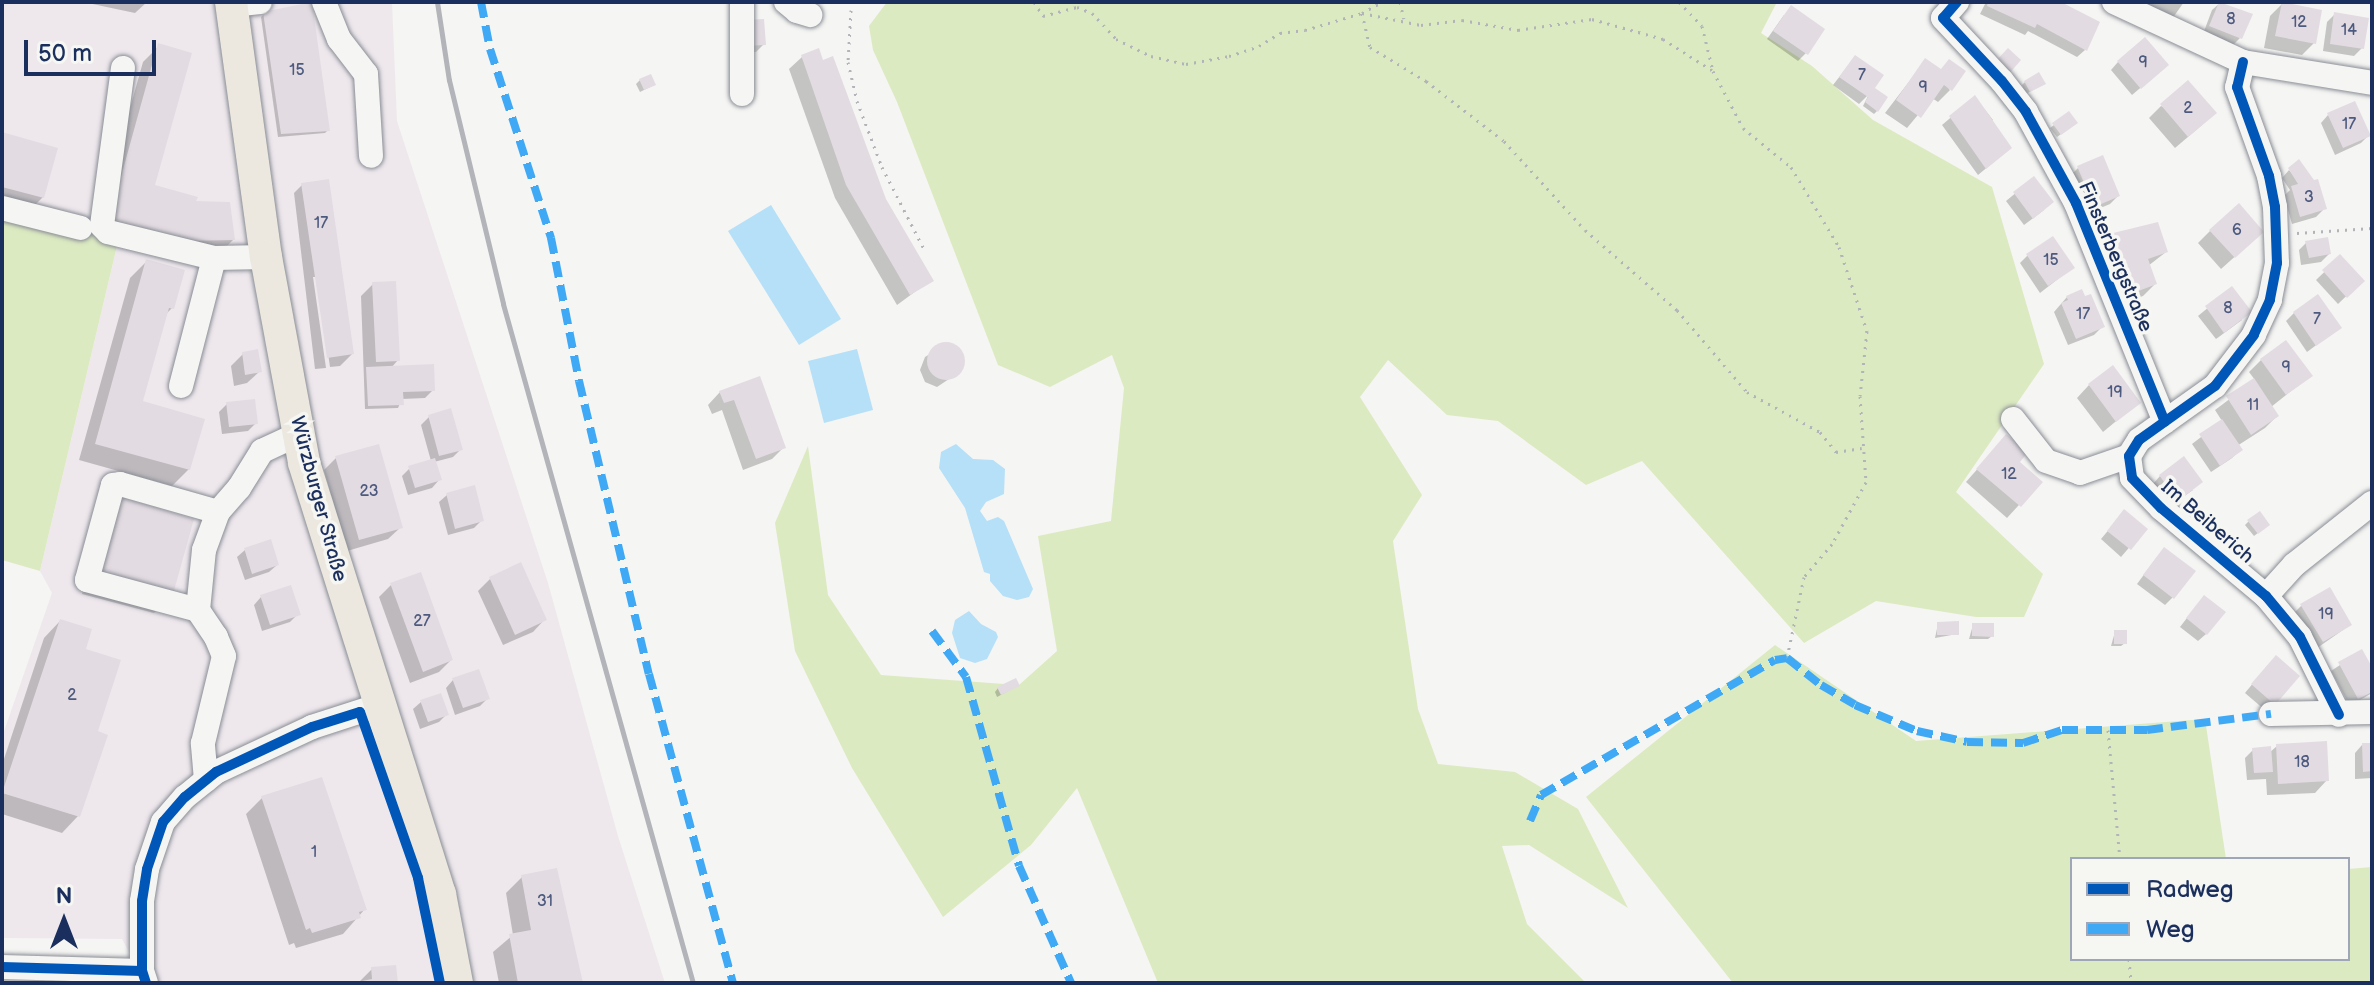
<!DOCTYPE html>
<meta charset="utf-8">
<style>
body{margin:0}
#map{position:relative;width:2374px;height:985px;overflow:hidden;background:#f5f5f3;font-family:"Balsamiq Sans",sans-serif}
div>[style]{position:absolute}
.built>*{inset:0;background:#eee8ed}
.green>*{inset:0;background:#dceac1}
.water>*{inset:0;background:#b5e0f8}
.shadow>*{inset:0;background:#0003}
.building>*{inset:0;background:#e3dbe2}
.round{border-radius:50%}
.path>*{height:3px;margin-top:-1.5px;transform-origin:0;background:repeating-linear-gradient(90deg,#b2b4b9 0 2px,transparent 0 8px)}
.roads{filter:drop-shadow(0 0 2px #898d95) drop-shadow(0 0 2px #898d95)}
.minor>*{height:24px;margin:-12px;padding:0 12px;transform-origin:12px;border-radius:12px;background:#f5f5f3}
.major>*{height:32px;margin:-16px;padding:0 16px;transform-origin:16px;border-radius:16px;background:#ece8df}
.rail>*{height:5px;margin:-2.5px;padding:0 2.5px;transform-origin:2.5px;border-radius:2.5px;background:#b2b4b9}
.quiet>*{height:8px;margin-top:-4px;transform-origin:0;background:repeating-linear-gradient(90deg,#3fa9f5 0 16px,transparent 0 24px)}
.cycleway>*{height:10px;margin:-5px;padding:0 5px;transform-origin:5px;border-radius:5px;background:#0057b8}
span{translate:-50% -50%;white-space:nowrap;text-align:center;line-height:1.15;-webkit-text-stroke:7px #f6f6f2;paint-order:stroke}
.number-label{font-size:16px;color:#4d5a7f}
.number-label span{-webkit-text-stroke-width:0}
.street-label{font-size:20px;color:#1b2f5e}
.frame{position:absolute;inset:0;border:4px solid #1b2f5e;pointer-events:none}
.legend{position:absolute;left:2070px;top:857px;width:280px;height:104px;box-sizing:border-box;background:#f6f6f2;border:2px solid #9ea6b7;margin:0;padding:10px 14px;list-style:none;font-size:24px;color:#1b2f5e}
.legend li{display:flex;align-items:center;gap:16px;height:40px}
.legend b{width:40px;border:2px solid #9ea6b7}
.north{position:absolute;left:24px;top:881px;width:80px;height:80px;-webkit-text-stroke:6px #f6f6f2;paint-order:stroke;rotate:0deg;font-size:22px;font-weight:700;line-height:32px;text-align:center;color:#1b2f5e}
.north::after{content:'';display:block;margin:auto;width:28px;height:36px;background:#1b2f5e;clip-path:polygon(50% 0,100% 100%,50% 72%,0 100%)}
.scale{position:absolute;left:24px;top:40px;width:132px;height:36px;box-sizing:border-box;border:4px solid #1b2f5e;border-top:0;padding-left:10px;font-size:24px;line-height:28px;white-space:nowrap;color:#1b2f5e;-webkit-text-stroke:6px #f6f6f2;paint-order:stroke}
</style>
<div id="map">
<div class="built">
<div style="clip-path:polygon(2px 2px,392px 2px,397px 121px,548px 583px,618px 836px,665px 983px,146px 983px,122px 939px,2px 938px,2px 737px,52px 593px,40px 571px,117px 246px,2px 198px)"></div>
</div>
<div class="green">
<div style="clip-path:polygon(887px 2px,1777px 2px,1761px 33px,1812px 66px,1873px 120px,1992px 187px,2044px 364px,1956px 492px,2043px 574px,2024px 617px,1976px 617px,1876px 601px,1804px 643px,1642px 461px,1586px 485px,1498px 421px,1447px 415px,1388px 360px,1360px 397px,1422px 495px,1393px 541px,1418px 709px,1438px 764px,1515px 772px,1578px 809px,1628px 908px,1529px 845px,1502px 846px,1527px 924px,1586px 983px,1158px 983px,1077px 788px,1031px 845px,943px 917px,852px 768px,795px 651px,775px 523px,808px 446px,828px 595px,881px 675px,1019px 685px,1057px 651px,1038px 536px,1111px 521px,1124px 388px,1112px 355px,1050px 387px,998px 365px,897px 102px,873px 50px,869px 26px)"></div>
<div style="clip-path:polygon(2px 198px,76px 215px,117px 246px,40px 571px,2px 560px)"></div>
<div style="clip-path:polygon(1775px 645px,1916px 741px,2205px 719px,2226px 859px,2072px 859px,2072px 959px,2348px 959px,2348px 869px,2372px 867px,2372px 983px,1733px 983px,1586px 797px)"></div>
</div>
<div class="water">
<div style="clip-path:polygon(771px 205px,841px 319px,799px 345px,728px 231px)"></div>
<div style="clip-path:polygon(857px 349px,873px 410px,824px 423px,808px 361px)"></div>
<div style="clip-path:polygon(956px 444px,973px 459px,993px 460px,1005px 469px,1004px 494px,986px 502px,980px 511px,987px 521px,998px 517px,1004px 521px,1033px 589px,1029px 597px,1017px 600px,1003px 596px,990px 581px,990px 574px,984px 572px,965px 508px,939px 468px,941px 452px)"></div>
<div style="clip-path:polygon(969px 611px,981px 624px,996px 632px,998px 637px,987px 659px,975px 663px,960px 658px,952px 633px,955px 620px)"></div>
</div>
<div class="shadow">
<div style="clip-path:polygon(83px 2px,147px 2px,135px 13px)"></div>
<div style="clip-path:polygon(1986px 2px,2056px 2px,2085px 50px,2077px 57px,2028px 31px,2025px 35px,1980px 14px)"></div>
<div style="clip-path:polygon(2140px 2px,2184px 2px,2172px 19px)"></div>
<div style="clip-path:polygon(2220px 3px,2240px 38px,2232px 46px,2203px 34px,2212px 10px)"></div>
<div style="clip-path:polygon(2282px 4px,2314px 43px,2302px 55px,2264px 48px,2270px 16px)"></div>
<div style="clip-path:polygon(264px 14px,328px 130px,325px 133px,278px 137px,261px 17px)"></div>
<div style="clip-path:polygon(2335px 14px,2362px 48px,2354px 56px,2323px 51px,2327px 22px)"></div>
<div style="clip-path:polygon(1784px 15px,1806px 53px,1798px 61px,1767px 39px)"></div>
<div style="clip-path:polygon(739px 30px,764px 44px,756px 52px,740px 53px)"></div>
<div style="clip-path:polygon(159px 46px,153px 186px,194px 203px,233px 240px,217px 256px,168px 256px,94px 236px,143px 62px)"></div>
<div style="clip-path:polygon(802px 57px,931px 280px,897px 305px,835px 198px,789px 69px)"></div>
<div style="clip-path:polygon(1855px 57px,1872px 88px,1877px 111px,1874px 114px,1863px 106px,1869px 94px,1859px 104px,1833px 85px)"></div>
<div style="clip-path:polygon(1925px 61px,1950px 90px,1938px 102px,1932px 98px,1907px 128px,1885px 113px)"></div>
<div style="clip-path:polygon(2118px 62px,2159px 72px,2132px 95px,2111px 70px)"></div>
<div style="clip-path:polygon(640px 80px,654px 85px,640px 92px,636px 84px)"></div>
<div style="clip-path:polygon(2025px 82px,2043px 84px,2026px 94px,2022px 85px)"></div>
<div style="clip-path:polygon(1975px 97px,1993px 120px,1990px 123px,2002px 155px,1978px 175px,1942px 125px)"></div>
<div style="clip-path:polygon(2161px 106px,2202px 125px,2175px 148px,2149px 118px)"></div>
<div style="clip-path:polygon(2069px 114px,2072px 126px,2057px 137px,2050px 128px)"></div>
<div style="clip-path:polygon(2328px 115px,2368px 136px,2361px 143px,2335px 155px,2321px 123px)"></div>
<div style="clip-path:polygon(2px 134px,43px 197px,26px 214px,2px 207px)"></div>
<div style="clip-path:polygon(2078px 168px,2118px 196px,2110px 204px,2086px 214px,2070px 176px)"></div>
<div style="clip-path:polygon(2289px 170px,2324px 209px,2316px 217px,2292px 224px,2284px 196px,2290px 190px,2282px 178px)"></div>
<div style="clip-path:polygon(2034px 178px,2044px 210px,2024px 225px,2006px 201px)"></div>
<div style="clip-path:polygon(302px 185px,352px 354px,340px 366px,330px 367px,317px 277px,313px 277px,326px 368px,315px 369px,294px 193px)"></div>
<div style="clip-path:polygon(2210px 231px,2249px 244px,2221px 269px,2198px 243px)"></div>
<div style="clip-path:polygon(2110px 235px,2166px 252px,2148px 266px,2155px 284px,2143px 296px,2113px 307px,2098px 248px)"></div>
<div style="clip-path:polygon(2306px 243px,2329px 254px,2321px 262px,2301px 265px,2299px 250px)"></div>
<div style="clip-path:polygon(2028px 255px,2072px 268px,2040px 293px,2020px 263px)"></div>
<div style="clip-path:polygon(2340px 257px,2362px 281px,2338px 304px,2316px 280px)"></div>
<div style="clip-path:polygon(147px 261px,172px 308px,166px 314px,141px 403px,189px 469px,172px 486px,79px 460px,130px 278px)"></div>
<div style="clip-path:polygon(373px 284px,398px 360px,391px 368px,433px 390px,425px 398px,402px 399px,398px 408px,365px 409px,361px 296px)"></div>
<div style="clip-path:polygon(2232px 288px,2242px 320px,2216px 339px,2198px 316px)"></div>
<div style="clip-path:polygon(2067px 297px,2102px 327px,2094px 335px,2068px 345px,2054px 312px)"></div>
<div style="clip-path:polygon(2294px 313px,2339px 328px,2307px 352px,2286px 321px)"></div>
<div style="clip-path:polygon(946px 344px,958px 349px,964px 361px,958px 373px,937px 387px,925px 382px,920px 370px,925px 357px)"></div>
<div style="clip-path:polygon(243px 354px,260px 371px,247px 383px,234px 386px,231px 366px)"></div>
<div style="clip-path:polygon(2261px 360px,2310px 376px,2271px 407px,2277px 416px,2265px 428px,2237px 446px,2240px 450px,2232px 458px,2211px 472px,2192px 444px,2222px 421px,2215px 410px,2255px 380px,2249px 372px)"></div>
<div style="clip-path:polygon(759px 378px,784px 447px,772px 459px,743px 470px,722px 410px,712px 414px,708px 405px,720px 392px)"></div>
<div style="clip-path:polygon(2089px 385px,2138px 403px,2103px 432px,2077px 398px)"></div>
<div style="clip-path:polygon(227px 404px,256px 423px,248px 431px,222px 434px,219px 412px)"></div>
<div style="clip-path:polygon(429px 417px,461px 449px,453px 457px,434px 462px,439px 480px,432px 488px,408px 495px,402px 476px,410px 468px,431px 461px,421px 425px)"></div>
<div style="clip-path:polygon(1995px 449px,2040px 482px,2007px 518px,1966px 482px)"></div>
<div style="clip-path:polygon(336px 458px,401px 527px,388px 539px,347px 551px,324px 470px)"></div>
<div style="clip-path:polygon(2160px 476px,2193px 490px,2169px 507px,2153px 484px)"></div>
<div style="clip-path:polygon(447px 495px,482px 520px,474px 528px,448px 535px,439px 502px)"></div>
<div style="clip-path:polygon(106px 515px,170px 597px,154px 613px,82px 594px)"></div>
<div style="clip-path:polygon(2117px 520px,2145px 529px,2121px 557px,2101px 539px)"></div>
<div style="clip-path:polygon(2249px 521px,2264px 528px,2254px 536px,2245px 525px)"></div>
<div style="clip-path:polygon(245px 550px,277px 565px,269px 572px,245px 580px,237px 557px)"></div>
<div style="clip-path:polygon(2157px 557px,2173px 597px,2165px 605px,2137px 584px)"></div>
<div style="clip-path:polygon(490px 579px,545px 619px,533px 632px,503px 645px,478px 591px)"></div>
<div style="clip-path:polygon(391px 585px,451px 660px,439px 672px,410px 683px,379px 597px)"></div>
<div style="clip-path:polygon(2329px 589px,2350px 625px,2310px 653px,2289px 618px,2301px 606px)"></div>
<div style="clip-path:polygon(261px 597px,298px 614px,290px 622px,262px 631px,254px 605px)"></div>
<div style="clip-path:polygon(2197px 605px,2206px 634px,2198px 641px,2180px 627px)"></div>
<div style="clip-path:polygon(60px 621px,83px 650px,78px 816px,62px 833px,2px 814px,2px 765px,44px 638px)"></div>
<div style="clip-path:polygon(1938px 624px,1957px 634px,1935px 638px)"></div>
<div style="clip-path:polygon(1973px 625px,1992px 636px,1988px 639px,1969px 639px)"></div>
<div style="clip-path:polygon(2115px 632px,2125px 643px,2121px 646px,2111px 646px)"></div>
<div style="clip-path:polygon(2361px 651px,2372px 671px,2372px 693px,2350px 706px,2331px 671px)"></div>
<div style="clip-path:polygon(2268px 665px,2297px 676px,2266px 711px,2245px 693px)"></div>
<div style="clip-path:polygon(453px 680px,488px 698px,480px 706px,455px 715px,446px 688px)"></div>
<div style="clip-path:polygon(1018px 686px,997px 697px,995px 692px,998px 688px)"></div>
<div style="clip-path:polygon(421px 702px,446px 715px,439px 722px,420px 729px,413px 709px)"></div>
<div style="clip-path:polygon(2362px 745px,2372px 745px,2372px 778px,2355px 779px,2355px 753px)"></div>
<div style="clip-path:polygon(2277px 746px,2327px 780px,2315px 793px,2267px 795px,2266px 779px,2247px 780px,2245px 758px,2253px 750px,2269px 753px)"></div>
<div style="clip-path:polygon(262px 798px,365px 909px,343px 934px,296px 948px,294px 943px,289px 945px,246px 814px)"></div>
<div style="clip-path:polygon(522px 877px,581px 983px,499px 983px,493px 952px,513px 935px,506px 893px)"></div>
<div style="clip-path:polygon(372px 969px,396px 983px,351px 983px,359px 982px)"></div>
</div>
<div class="building">
<div style="clip-path:polygon(312px 2px,330px 131px,281px 134px,263px 12px)"></div>
<div style="clip-path:polygon(1988px 2px,2061px 2px,2100px 22px,2087px 51px,2037px 24px,2035px 28px,1987px 6px)"></div>
<div style="clip-path:polygon(2219px 2px,2253px 14px,2242px 39px,2209px 26px)"></div>
<div style="clip-path:polygon(2282px 2px,2322px 10px,2316px 44px,2275px 36px)"></div>
<div style="clip-path:polygon(1791px 5px,1825px 29px,1808px 55px,1773px 31px)"></div>
<div style="clip-path:polygon(2334px 12px,2369px 18px,2364px 49px,2330px 44px)"></div>
<div style="clip-path:polygon(764px 19px,766px 45px,747px 46px,746px 20px)"></div>
<div style="clip-path:polygon(2145px 37px,2169px 65px,2141px 89px,2117px 61px)"></div>
<div style="clip-path:polygon(158px 43px,192px 53px,155px 185px,198px 197px,196px 201px,230px 202px,235px 240px,185px 241px,109px 220px)"></div>
<div style="clip-path:polygon(819px 48px,823px 60px,833px 56px,886px 199px,934px 281px,910px 295px,846px 185px,801px 55px)"></div>
<div style="clip-path:polygon(2008px 48px,2021px 60px,2008px 75px,1994px 63px)"></div>
<div style="clip-path:polygon(1855px 55px,1884px 75px,1875px 88px,1888px 97px,1878px 112px,1865px 102px,1868px 97px,1839px 77px)"></div>
<div style="clip-path:polygon(1925px 58px,1941px 69px,1949px 59px,1966px 71px,1952px 91px,1944px 85px,1921px 118px,1896px 100px)"></div>
<div style="clip-path:polygon(2039px 72px,2046px 84px,2030px 92px,2024px 81px)"></div>
<div style="clip-path:polygon(651px 74px,656px 85px,644px 90px,639px 79px)"></div>
<div style="clip-path:polygon(2188px 80px,2217px 113px,2188px 137px,2160px 104px)"></div>
<div style="clip-path:polygon(1975px 95px,2012px 148px,1986px 169px,1949px 116px)"></div>
<div style="clip-path:polygon(2355px 101px,2371px 136px,2343px 148px,2327px 113px)"></div>
<div style="clip-path:polygon(2069px 111px,2078px 123px,2061px 135px,2052px 123px)"></div>
<div style="clip-path:polygon(2px 132px,58px 148px,44px 198px,2px 187px)"></div>
<div style="clip-path:polygon(2103px 155px,2120px 196px,2094px 207px,2077px 166px)"></div>
<div style="clip-path:polygon(2299px 159px,2314px 180px,2318px 179px,2327px 209px,2300px 217px,2291px 186px,2298px 184px,2288px 168px)"></div>
<div style="clip-path:polygon(2034px 176px,2054px 202px,2033px 219px,2013px 192px)"></div>
<div style="clip-path:polygon(329px 179px,354px 354px,327px 358px,301px 183px)"></div>
<div style="clip-path:polygon(2239px 203px,2264px 232px,2235px 258px,2209px 230px)"></div>
<div style="clip-path:polygon(2158px 222px,2168px 252px,2148px 259px,2157px 284px,2125px 296px,2118px 275px,2123px 273px,2109px 234px)"></div>
<div style="clip-path:polygon(2053px 236px,2075px 268px,2048px 286px,2026px 254px)"></div>
<div style="clip-path:polygon(2328px 237px,2331px 254px,2309px 258px,2305px 241px)"></div>
<div style="clip-path:polygon(2340px 254px,2365px 281px,2347px 298px,2322px 270px)"></div>
<div style="clip-path:polygon(146px 259px,185px 270px,174px 309px,169px 308px,143px 401px,205px 419px,190px 470px,95px 444px)"></div>
<div style="clip-path:polygon(396px 281px,400px 361px,376px 362px,372px 282px)"></div>
<div style="clip-path:polygon(2232px 286px,2252px 312px,2224px 333px,2205px 306px)"></div>
<div style="clip-path:polygon(2082px 289px,2085px 296px,2091px 294px,2105px 327px,2076px 339px,2061px 303px,2068px 300px,2066px 296px)"></div>
<div style="clip-path:polygon(2318px 294px,2342px 328px,2316px 346px,2293px 312px)"></div>
<div style="clip-path:polygon(2286px 340px,2313px 376px,2286px 395px,2260px 359px)"></div>
<div class="round" style="left:927px;top:342px;width:38px;height:38px"></div>
<div style="clip-path:polygon(258px 349px,262px 372px,245px 375px,242px 352px)"></div>
<div style="clip-path:polygon(434px 364px,435px 391px,403px 392px,404px 405px,368px 406px,366px 367px)"></div>
<div style="clip-path:polygon(2113px 365px,2141px 403px,2116px 422px,2088px 384px)"></div>
<div style="clip-path:polygon(760px 376px,786px 448px,756px 459px,734px 400px,724px 403px,719px 391px)"></div>
<div style="clip-path:polygon(2254px 378px,2279px 416px,2251px 435px,2226px 396px)"></div>
<div style="clip-path:polygon(255px 399px,258px 424px,229px 427px,226px 402px)"></div>
<div style="clip-path:polygon(451px 408px,463px 450px,439px 456px,428px 415px)"></div>
<div style="clip-path:polygon(2222px 419px,2243px 450px,2220px 466px,2199px 434px)"></div>
<div style="clip-path:polygon(2006px 434px,2028px 452px,2020px 462px,2043px 482px,2021px 507px,1976px 469px)"></div>
<div style="clip-path:polygon(379px 444px,403px 528px,359px 540px,335px 456px)"></div>
<div style="clip-path:polygon(2184px 456px,2203px 482px,2178px 501px,2159px 475px)"></div>
<div style="clip-path:polygon(435px 458px,442px 480px,415px 488px,408px 466px)"></div>
<div style="clip-path:polygon(475px 485px,484px 521px,455px 529px,446px 493px)"></div>
<div style="clip-path:polygon(121px 497px,194px 519px,172px 598px,97px 578px)"></div>
<div style="clip-path:polygon(2124px 509px,2148px 529px,2131px 550px,2107px 531px)"></div>
<div style="clip-path:polygon(2260px 511px,2270px 525px,2258px 534px,2247px 520px)"></div>
<div style="clip-path:polygon(271px 539px,279px 565px,252px 574px,244px 548px)"></div>
<div style="clip-path:polygon(2164px 547px,2196px 571px,2174px 599px,2143px 575px)"></div>
<div style="clip-path:polygon(521px 562px,547px 620px,515px 635px,489px 577px)"></div>
<div style="clip-path:polygon(421px 572px,453px 660px,423px 672px,390px 583px)"></div>
<div style="clip-path:polygon(291px 585px,301px 615px,270px 625px,260px 595px)"></div>
<div style="clip-path:polygon(2330px 587px,2352px 625px,2323px 642px,2300px 604px)"></div>
<div style="clip-path:polygon(2204px 595px,2226px 612px,2207px 635px,2186px 618px)"></div>
<div style="clip-path:polygon(60px 619px,92px 629px,86px 649px,121px 660px,98px 731px,108px 735px,80px 817px,2px 793px)"></div>
<div style="clip-path:polygon(1959px 621px,1959px 635px,1937px 635px,1937px 622px)"></div>
<div style="clip-path:polygon(1972px 623px,1994px 623px,1994px 637px,1972px 636px)"></div>
<div style="clip-path:polygon(2114px 630px,2127px 630px,2127px 644px,2114px 644px)"></div>
<div style="clip-path:polygon(2362px 649px,2372px 667px,2372px 692px,2358px 699px,2338px 662px)"></div>
<div style="clip-path:polygon(2276px 655px,2300px 676px,2275px 705px,2251px 684px)"></div>
<div style="clip-path:polygon(479px 669px,490px 699px,463px 708px,452px 678px)"></div>
<div style="clip-path:polygon(1016px 678px,1020px 686px,1001px 695px,997px 687px)"></div>
<div style="clip-path:polygon(441px 693px,449px 715px,428px 722px,420px 700px)"></div>
<div style="clip-path:polygon(2327px 741px,2329px 781px,2278px 784px,2276px 744px)"></div>
<div style="clip-path:polygon(2362px 743px,2372px 743px,2372px 771px,2363px 772px)"></div>
<div style="clip-path:polygon(2271px 746px,2273px 772px,2254px 773px,2252px 748px)"></div>
<div style="clip-path:polygon(322px 777px,367px 910px,359px 912px,361px 918px,312px 933px,310px 928px,306px 930px,261px 796px)"></div>
<div style="clip-path:polygon(557px 868px,583px 983px,518px 983px,509px 934px,531px 930px,521px 875px)"></div>
<div style="clip-path:polygon(396px 965px,398px 983px,352px 983px,372px 979px,371px 967px)"></div>
</div>
<div class="path">
<div style="left:1034px;top:2px;width:17px;rotate:57deg"></div>
<div style="left:1043px;top:16px;width:35px;rotate:-15deg"></div>
<div style="left:1077px;top:7px;width:16px;rotate:22deg"></div>
<div style="left:1092px;top:13px;width:35px;rotate:47deg"></div>
<div style="left:1116px;top:39px;width:39px;rotate:26deg"></div>
<div style="left:1151px;top:56px;width:36px;rotate:13deg"></div>
<div style="left:1186px;top:64px;width:44px;rotate:-10.5deg"></div>
<div style="left:1229px;top:56px;width:32px;rotate:-18deg"></div>
<div style="left:1259px;top:46px;width:25px;rotate:-32deg"></div>
<div style="left:1280px;top:33px;width:25px;rotate:-7deg"></div>
<div style="left:1305px;top:30px;width:59px;rotate:-16.6deg"></div>
<div style="left:1362px;top:13px;width:23px;rotate:-29deg"></div>
<div style="left:1400px;top:2px;width:17px;rotate:77deg"></div>
<div style="left:1679px;top:2px;width:33px;rotate:46deg"></div>
<div style="left:1702px;top:26px;width:46px;rotate:76.3deg"></div>
<div style="left:1713px;top:71px;width:64px;rotate:62.2deg"></div>
<div style="left:1743px;top:128px;width:62px;rotate:39.1deg"></div>
<div style="left:1791px;top:167px;width:93px;rotate:59deg"></div>
<div style="left:1839px;top:247px;width:89px;rotate:71.6deg"></div>
<div style="left:1867px;top:331px;width:65px;rotate:96.1deg"></div>
<div style="left:1860px;top:396px;width:86px;rotate:86deg"></div>
<div style="left:1866px;top:482px;width:71px;rotate:118.7deg"></div>
<div style="left:1832px;top:544px;width:43px;rotate:130.3deg"></div>
<div style="left:1804px;top:577px;width:83px;rotate:101.9deg"></div>
<div style="left:851px;top:10px;width:52px;rotate:93.3deg"></div>
<div style="left:848px;top:62px;width:40px;rotate:77deg"></div>
<div style="left:857px;top:101px;width:71px;rotate:69.3deg"></div>
<div style="left:882px;top:167px;width:92px;rotate:62.9deg"></div>
<div style="left:1362px;top:13px;width:35px;rotate:77deg"></div>
<div style="left:1370px;top:47px;width:66px;rotate:31.3deg"></div>
<div style="left:1426px;top:81px;width:98px;rotate:37.6deg"></div>
<div style="left:1504px;top:141px;width:120px;rotate:47.7deg"></div>
<div style="left:1585px;top:230px;width:122px;rotate:41deg"></div>
<div style="left:1677px;top:310px;width:108px;rotate:49.5deg"></div>
<div style="left:1747px;top:392px;width:83px;rotate:28.7deg"></div>
<div style="left:1820px;top:432px;width:26px;rotate:51deg"></div>
<div style="left:1836px;top:452px;width:26px;rotate:-9deg"></div>
<div style="left:1362px;top:13px;width:60px;rotate:11.5deg"></div>
<div style="left:1421px;top:25px;width:41px;rotate:-7deg"></div>
<div style="left:1462px;top:20px;width:57px;rotate:10.1deg"></div>
<div style="left:1518px;top:30px;width:75px;rotate:-8.5deg"></div>
<div style="left:1592px;top:19px;width:74px;rotate:15.7deg"></div>
<div style="left:1663px;top:39px;width:59px;rotate:32.6deg"></div>
<div style="left:2297px;top:233px;width:75px;rotate:-3.8deg"></div>
<div style="left:2108px;top:730px;width:130px;rotate:84.7deg"></div>
<div style="left:2129px;top:959px;width:24px;rotate:85deg"></div>
</div>
<div class="roads">
<div class="minor">
<div style="left:324px;top:2px;width:40px;rotate:68deg"></div>
<div style="left:339px;top:39px;width:44px;rotate:52.4deg"></div>
<div style="left:366px;top:74px;width:82px;rotate:86.5deg"></div>
<div style="left:742px;top:2px;width:92px;rotate:90deg"></div>
<div style="left:786px;top:2px;width:14px;rotate:39deg"></div>
<div style="left:797px;top:11px;width:14px;rotate:17deg"></div>
<div style="left:1957px;top:2px;width:21px;rotate:131deg"></div>
<div style="left:1943px;top:18px;width:86px;rotate:46.9deg"></div>
<div style="left:2002px;top:81px;width:39px;rotate:52deg"></div>
<div style="left:2026px;top:112px;width:104px;rotate:61.2deg"></div>
<div style="left:2076px;top:203px;width:236px;rotate:67.9deg"></div>
<div style="left:2114px;top:2px;width:142px;rotate:24.9deg"></div>
<div style="left:2243px;top:62px;width:131px;rotate:9.2deg"></div>
<div style="left:232px;top:5px;width:28px;rotate:-6deg"></div>
<div style="left:2243px;top:62px;width:26px;rotate:103deg"></div>
<div style="left:2237px;top:87px;width:95px;rotate:70.2deg"></div>
<div style="left:2269px;top:176px;width:32px;rotate:79deg"></div>
<div style="left:2275px;top:207px;width:56px;rotate:88deg"></div>
<div style="left:2277px;top:263px;width:38px;rotate:101deg"></div>
<div style="left:2270px;top:300px;width:38px;rotate:115deg"></div>
<div style="left:2254px;top:335px;width:64px;rotate:127.4deg"></div>
<div style="left:2215px;top:386px;width:93px;rotate:144.6deg"></div>
<div style="left:2139px;top:440px;width:19px;rotate:122deg"></div>
<div style="left:2129px;top:456px;width:22px;rotate:82deg"></div>
<div style="left:2132px;top:478px;width:42px;rotate:46deg"></div>
<div style="left:2161px;top:508px;width:137px;rotate:40deg"></div>
<div style="left:2266px;top:596px;width:53px;rotate:50.3deg"></div>
<div style="left:2300px;top:637px;width:87px;rotate:63.4deg"></div>
<div style="left:123px;top:68px;width:159px;rotate:97.6deg"></div>
<div style="left:102px;top:226px;width:8px;rotate:45deg"></div>
<div style="left:108px;top:232px;width:109px;rotate:13.8deg"></div>
<div style="left:2px;top:208px;width:81px;rotate:14.2deg"></div>
<div style="left:181px;top:386px;width:132px;rotate:-75.5deg"></div>
<div style="left:214px;top:258px;width:52px;rotate:-1.1deg"></div>
<div style="left:2013px;top:419px;width:53px;rotate:51.8deg"></div>
<div style="left:2046px;top:461px;width:36px;rotate:19deg"></div>
<div style="left:2080px;top:473px;width:52px;rotate:-19.1deg"></div>
<div style="left:2266px;top:596px;width:42px;rotate:-47.9deg"></div>
<div style="left:2294px;top:565px;width:100px;rotate:-38.5deg"></div>
<div style="left:198px;top:610px;width:60px;rotate:-84.3deg"></div>
<div style="left:204px;top:550px;width:40px;rotate:-69.8deg"></div>
<div style="left:2271px;top:714px;width:101px;rotate:-1.1deg"></div>
<div style="left:206px;top:780px;width:37px;rotate:-95deg"></div>
<div style="left:203px;top:743px;width:89px;rotate:-76.4deg"></div>
<div style="left:224px;top:656px;width:21px;rotate:-113deg"></div>
<div style="left:216px;top:637px;width:32px;rotate:-124deg"></div>
<div style="left:198px;top:610px;width:115px;rotate:-164.9deg"></div>
<div style="left:87px;top:580px;width:98px;rotate:-74.7deg"></div>
<div style="left:113px;top:485px;width:7px;rotate:-8deg"></div>
<div style="left:120px;top:484px;width:102px;rotate:15.9deg"></div>
<div style="left:218px;top:512px;width:32px;rotate:-49deg"></div>
<div style="left:239px;top:488px;width:44px;rotate:-58.1deg"></div>
<div style="left:262px;top:451px;width:40px;rotate:-25deg"></div>
<div style="left:2px;top:967px;width:140px;rotate:1.6deg"></div>
<div style="left:146px;top:983px;width:13px;rotate:-108deg"></div>
<div style="left:142px;top:971px;width:70px;rotate:-90deg"></div>
<div style="left:142px;top:901px;width:32px;rotate:-81deg"></div>
<div style="left:147px;top:869px;width:50px;rotate:-71.2deg"></div>
<div style="left:163px;top:822px;width:33px;rotate:-49deg"></div>
<div style="left:185px;top:797px;width:40px;rotate:-39deg"></div>
<div style="left:216px;top:772px;width:106px;rotate:-25.1deg"></div>
<div style="left:312px;top:727px;width:71px;rotate:-17.9deg"></div>
</div>
<div class="major">
<div style="left:231px;top:2px;width:257px;rotate:82.2deg"></div>
<div style="left:266px;top:257px;width:209px;rotate:79.5deg"></div>
<div style="left:304px;top:463px;width:452px;rotate:72.5deg"></div>
<div style="left:440px;top:894px;width:91px;rotate:79.2deg"></div>
</div>
</div>
<div class="rail">
<div style="left:437px;top:2px;width:79px;rotate:81.3deg"></div>
<div style="left:449px;top:80px;width:230px;rotate:76.4deg"></div>
<div style="left:503px;top:304px;width:705px;rotate:74.37deg"></div>
</div>
<div class="quiet">
<div style="left:481px;top:2px;width:48px;rotate:79.2deg"></div>
<div style="left:490px;top:49px;width:199px;rotate:72.1deg"></div>
<div style="left:551px;top:238px;width:146px;rotate:78.9deg"></div>
<div style="left:579px;top:381px;width:301px;rotate:76.6deg"></div>
<div style="left:649px;top:674px;width:320px;rotate:74.8deg"></div>
<div style="left:932px;top:631px;width:57px;rotate:53.5deg"></div>
<div style="left:966px;top:677px;width:196px;rotate:74.3deg"></div>
<div style="left:1019px;top:866px;width:128px;rotate:66deg"></div>
<div style="left:1530px;top:821px;width:28px;rotate:-67deg"></div>
<div style="left:1541px;top:795px;width:270px;rotate:-30deg"></div>
<div style="left:1775px;top:660px;width:12px;rotate:-9deg"></div>
<div style="left:1787px;top:658px;width:43px;rotate:38.5deg"></div>
<div style="left:1821px;top:685px;width:39px;rotate:30deg"></div>
<div style="left:1855px;top:705px;width:67px;rotate:22.8deg"></div>
<div style="left:1917px;top:731px;width:51px;rotate:12.4deg"></div>
<div style="left:1967px;top:742px;width:56px;rotate:1deg"></div>
<div style="left:2023px;top:743px;width:41px;rotate:-18.4deg"></div>
<div style="left:2062px;top:730px;width:85px"></div>
<div style="left:2147px;top:730px;width:125px;rotate:-7.4deg"></div>
</div>
<div class="cycleway">
<div style="left:1957px;top:2px;width:21px;rotate:131deg"></div>
<div style="left:1943px;top:18px;width:86px;rotate:46.9deg"></div>
<div style="left:2002px;top:81px;width:39px;rotate:52deg"></div>
<div style="left:2026px;top:112px;width:104px;rotate:61.2deg"></div>
<div style="left:2076px;top:203px;width:236px;rotate:67.9deg"></div>
<div style="left:2243px;top:62px;width:26px;rotate:103deg"></div>
<div style="left:2237px;top:87px;width:95px;rotate:70.2deg"></div>
<div style="left:2269px;top:176px;width:32px;rotate:79deg"></div>
<div style="left:2275px;top:207px;width:56px;rotate:88deg"></div>
<div style="left:2277px;top:263px;width:38px;rotate:101deg"></div>
<div style="left:2270px;top:300px;width:38px;rotate:115deg"></div>
<div style="left:2254px;top:335px;width:64px;rotate:127.4deg"></div>
<div style="left:2215px;top:386px;width:93px;rotate:144.6deg"></div>
<div style="left:2139px;top:440px;width:19px;rotate:122deg"></div>
<div style="left:2129px;top:456px;width:22px;rotate:82deg"></div>
<div style="left:2132px;top:478px;width:42px;rotate:46deg"></div>
<div style="left:2161px;top:508px;width:137px;rotate:40deg"></div>
<div style="left:2266px;top:596px;width:53px;rotate:50.3deg"></div>
<div style="left:2300px;top:637px;width:87px;rotate:63.4deg"></div>
<div style="left:2px;top:967px;width:140px;rotate:1.6deg"></div>
<div style="left:146px;top:983px;width:13px;rotate:-108deg"></div>
<div style="left:142px;top:971px;width:70px;rotate:-90deg"></div>
<div style="left:142px;top:901px;width:32px;rotate:-81deg"></div>
<div style="left:147px;top:869px;width:50px;rotate:-71.2deg"></div>
<div style="left:163px;top:822px;width:33px;rotate:-49deg"></div>
<div style="left:185px;top:797px;width:40px;rotate:-39deg"></div>
<div style="left:216px;top:772px;width:106px;rotate:-25.1deg"></div>
<div style="left:312px;top:727px;width:50px;rotate:-17.4deg"></div>
<div style="left:360px;top:712px;width:176px;rotate:70.7deg"></div>
<div style="left:418px;top:878px;width:107px;rotate:78.2deg"></div>
</div>
<div class="number-label">
<span style="left:2231px;top:20px">8</span>
<span style="left:2299px;top:23px">12</span>
<span style="left:2349px;top:31px">14</span>
<span style="left:2143px;top:63px">9</span>
<span style="left:297px;top:71px">15</span>
<span style="left:1862px;top:76px">7</span>
<span style="left:1923px;top:88px">9</span>
<span style="left:2188px;top:109px">2</span>
<span style="left:2349px;top:125px">17</span>
<span style="left:2309px;top:198px">3</span>
<span style="left:321px;top:224px">17</span>
<span style="left:2237px;top:231px">6</span>
<span style="left:2051px;top:261px">15</span>
<span style="left:2228px;top:309px">8</span>
<span style="left:2083px;top:315px">17</span>
<span style="left:2317px;top:320px">7</span>
<span style="left:2286px;top:368px">9</span>
<span style="left:2115px;top:393px">19</span>
<span style="left:2253px;top:406px">11</span>
<span style="left:2009px;top:475px">12</span>
<span style="left:369px;top:492px">23</span>
<span style="left:2326px;top:615px">19</span>
<span style="left:422px;top:622px">27</span>
<span style="left:72px;top:696px">2</span>
<span style="left:2302px;top:763px">18</span>
<span style="left:314px;top:853px">1</span>
<span style="left:545px;top:902px">31</span>
</div>
<div class="street-label">
<span style="left:2115px;top:257px;rotate:67deg">Finsterbergstraße</span>
<span style="left:318px;top:499px;rotate:75deg">Würzburger Straße</span>
<span style="left:2207px;top:522px;rotate:41deg">Im Beiberich</span>
</div>
<div class="frame"></div>
<ul class="legend">
<li><b style="height:10px;background:#0057b8"></b>Radweg</li>
<li><b style="height:10px;background:#3fa9f5"></b>Weg</li>
</ul>
<div class="north">N</div>
<div class="scale">50 m</div>
</div>
